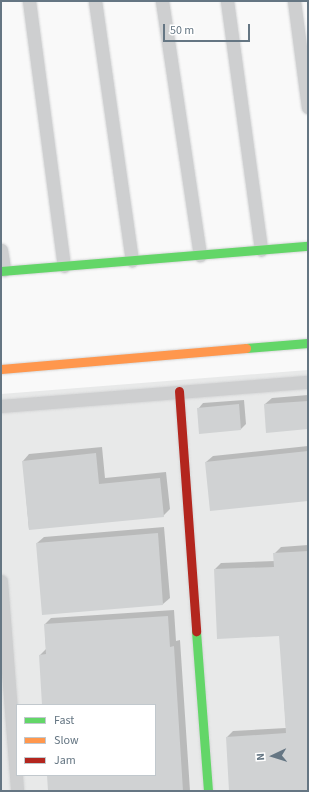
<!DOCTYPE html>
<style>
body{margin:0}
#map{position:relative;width:309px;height:792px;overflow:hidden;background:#f9f9f9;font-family:"Source Sans 3",sans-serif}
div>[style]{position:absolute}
.built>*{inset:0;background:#e8e9e9}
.shadow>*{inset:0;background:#0003}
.building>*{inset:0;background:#d0d2d3}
.roads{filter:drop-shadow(0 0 1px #d5d6d7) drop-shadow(0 0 1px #d5d6d7)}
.street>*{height:13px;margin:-6.5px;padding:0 6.5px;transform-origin:6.5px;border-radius:6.5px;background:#cecfd0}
.fast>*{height:9px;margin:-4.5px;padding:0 4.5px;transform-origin:4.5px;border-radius:4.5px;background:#63d668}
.slow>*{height:9px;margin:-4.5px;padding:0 4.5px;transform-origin:4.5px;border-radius:4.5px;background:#ff974d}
.jam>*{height:9px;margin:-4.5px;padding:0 4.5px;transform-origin:4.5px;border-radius:4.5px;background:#b3261e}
span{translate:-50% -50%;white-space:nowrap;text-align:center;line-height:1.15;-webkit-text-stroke:4px #fff;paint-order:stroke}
.frame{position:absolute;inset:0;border:2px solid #657683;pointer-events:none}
.legend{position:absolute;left:16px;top:704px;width:140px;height:72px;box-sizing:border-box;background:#fff;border:1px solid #c1c8cd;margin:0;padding:5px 7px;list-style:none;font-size:12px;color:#657683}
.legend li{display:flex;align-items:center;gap:8px;height:20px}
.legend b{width:20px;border:1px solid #c1c8cd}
.north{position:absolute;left:253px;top:736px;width:40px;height:40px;-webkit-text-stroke:3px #fff;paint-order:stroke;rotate:266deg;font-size:11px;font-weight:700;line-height:16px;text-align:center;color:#657683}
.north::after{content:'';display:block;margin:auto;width:14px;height:18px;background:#657683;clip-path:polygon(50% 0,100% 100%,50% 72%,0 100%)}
.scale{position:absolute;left:163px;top:24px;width:87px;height:18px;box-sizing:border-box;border:2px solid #657683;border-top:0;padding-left:5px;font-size:12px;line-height:14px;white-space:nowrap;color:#657683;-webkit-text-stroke:3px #fff;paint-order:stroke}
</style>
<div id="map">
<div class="built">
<div style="clip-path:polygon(evenodd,308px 370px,308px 791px,1px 791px,1px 394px,308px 370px,17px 705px,155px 705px,155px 775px,17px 775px,17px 705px)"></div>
</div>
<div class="shadow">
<div style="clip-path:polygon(308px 395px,308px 428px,265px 404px,272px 398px)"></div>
<div style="clip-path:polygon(244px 400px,246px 424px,241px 429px,198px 409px,203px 403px)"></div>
<div style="clip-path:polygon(308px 446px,308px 500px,206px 462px,213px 456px)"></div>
<div style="clip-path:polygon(102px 447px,105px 478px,166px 472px,170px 509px,163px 516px,29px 529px,23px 461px,29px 454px)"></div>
<div style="clip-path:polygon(164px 527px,170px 598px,163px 604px,43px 614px,37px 543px,44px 537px)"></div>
<div style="clip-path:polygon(308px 545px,308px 791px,230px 791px,227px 737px,233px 731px,286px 728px,280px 635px,215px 569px,221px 563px,275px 561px,274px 554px,281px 547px)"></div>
<div style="clip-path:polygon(174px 610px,176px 641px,180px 640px,190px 791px,49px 791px,48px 775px,155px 775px,155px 705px,43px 705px,40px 655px,46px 649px,45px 624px,51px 618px)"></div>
</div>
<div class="building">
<div style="clip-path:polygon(308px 401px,308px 429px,266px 433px,264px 404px)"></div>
<div style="clip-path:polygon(239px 404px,241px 430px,199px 434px,197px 408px)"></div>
<div style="clip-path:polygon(308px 451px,308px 501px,210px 511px,205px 462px)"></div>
<div style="clip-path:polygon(96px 453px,99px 484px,160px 478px,164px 517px,29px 530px,22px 461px)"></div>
<div style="clip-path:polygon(158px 533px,163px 605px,42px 615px,36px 543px)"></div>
<div style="clip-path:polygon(308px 551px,308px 791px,229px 791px,226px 737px,286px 733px,279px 636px,217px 639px,214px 569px,274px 567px,273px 553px)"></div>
<div style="clip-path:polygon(168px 616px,170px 647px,174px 646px,183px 791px,48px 791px,47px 775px,155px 775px,155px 705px,42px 705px,39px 655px,46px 654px,44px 624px)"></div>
</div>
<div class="roads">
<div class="street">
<div style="left:29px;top:1px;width:267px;rotate:82.5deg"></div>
<div style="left:95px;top:1px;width:262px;rotate:81.9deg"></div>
<div style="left:162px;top:1px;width:257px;rotate:81.5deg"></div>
<div style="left:227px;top:1px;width:251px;rotate:82.2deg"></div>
<div style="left:294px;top:1px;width:107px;rotate:82.5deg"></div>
<div style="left:1px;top:250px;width:20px;rotate:81deg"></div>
<div style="left:1px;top:406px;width:308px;rotate:-4.5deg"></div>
<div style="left:1px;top:581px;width:211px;rotate:85.6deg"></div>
</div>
<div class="fast">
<div style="left:1px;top:271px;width:308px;rotate:-4.7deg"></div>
<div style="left:246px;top:348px;width:62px;rotate:-4.6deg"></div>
<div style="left:196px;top:631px;width:160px;rotate:85.7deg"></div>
</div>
<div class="slow">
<div style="left:1px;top:369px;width:246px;rotate:-4.9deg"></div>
</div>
<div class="jam">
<div style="left:179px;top:391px;width:241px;rotate:85.9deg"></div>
</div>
</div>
<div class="frame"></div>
<ul class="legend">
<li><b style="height:5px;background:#63d668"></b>Fast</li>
<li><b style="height:5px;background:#ff974d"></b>Slow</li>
<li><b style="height:5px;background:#b3261e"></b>Jam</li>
</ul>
<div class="north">N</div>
<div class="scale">50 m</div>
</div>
